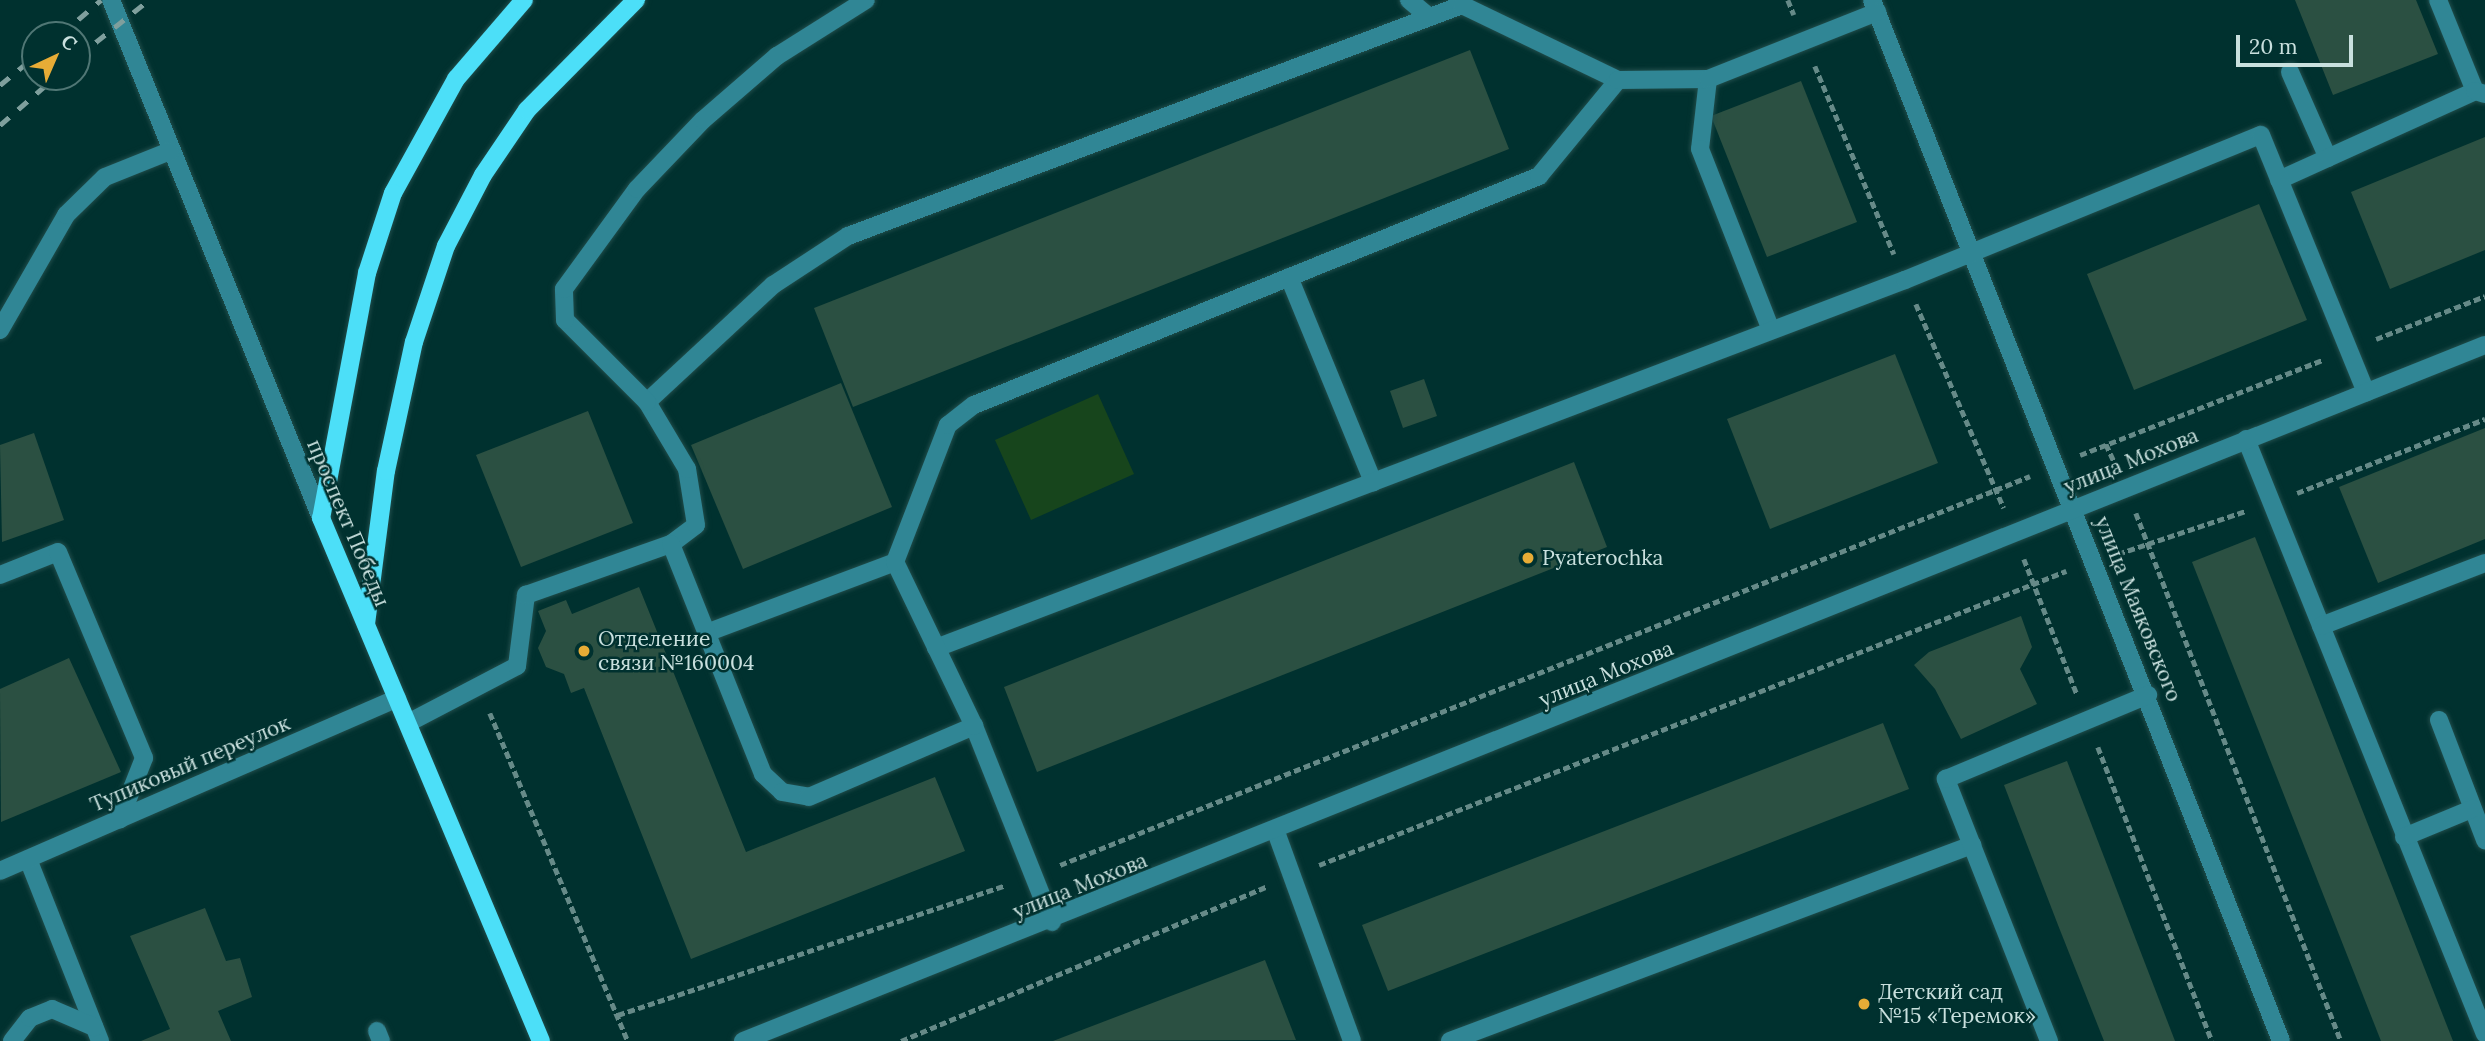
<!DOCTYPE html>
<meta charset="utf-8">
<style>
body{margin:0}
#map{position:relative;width:2485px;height:1041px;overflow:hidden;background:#00312f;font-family:Lora,serif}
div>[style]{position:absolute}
.green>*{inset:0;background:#17451c}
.building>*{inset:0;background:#2b5042}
.path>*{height:4.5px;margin-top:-2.25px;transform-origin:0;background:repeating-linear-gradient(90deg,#668a88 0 7px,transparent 0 10.5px)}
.roads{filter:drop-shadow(0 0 2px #204d4b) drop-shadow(0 0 2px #204d4b)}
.minor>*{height:18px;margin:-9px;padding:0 9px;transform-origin:9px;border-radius:9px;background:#308695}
.major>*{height:18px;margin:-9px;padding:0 9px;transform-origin:9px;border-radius:9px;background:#4cdff8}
.rail>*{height:5px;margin-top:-2.5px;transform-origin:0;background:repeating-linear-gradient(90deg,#7f9f9d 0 12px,transparent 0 24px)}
.dots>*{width:19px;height:19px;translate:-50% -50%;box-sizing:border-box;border:4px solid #00312f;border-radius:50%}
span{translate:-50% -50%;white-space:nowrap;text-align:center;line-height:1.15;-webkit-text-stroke:5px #00312f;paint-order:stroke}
.street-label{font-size:21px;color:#c9e0de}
.poi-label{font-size:21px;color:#c9e0de}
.left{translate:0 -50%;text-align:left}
.north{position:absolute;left:21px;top:21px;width:70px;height:70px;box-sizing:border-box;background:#00312f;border:2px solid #507775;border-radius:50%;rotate:44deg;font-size:19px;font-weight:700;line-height:28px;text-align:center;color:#c9e0de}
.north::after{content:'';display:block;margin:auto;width:24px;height:32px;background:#e7ac36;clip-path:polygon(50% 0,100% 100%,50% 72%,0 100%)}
.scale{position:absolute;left:2236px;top:35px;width:117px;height:32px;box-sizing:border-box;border:4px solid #c9e0de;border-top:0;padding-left:9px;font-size:21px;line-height:24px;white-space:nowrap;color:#c9e0de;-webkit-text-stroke:5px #00312f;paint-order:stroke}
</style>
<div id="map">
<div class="green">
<div style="clip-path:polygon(1098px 394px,1134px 474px,1031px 520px,995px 440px)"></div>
</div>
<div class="building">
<div style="clip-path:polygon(2295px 0,2416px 0,2438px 54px,2333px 95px)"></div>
<div style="clip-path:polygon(1470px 50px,1509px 149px,853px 407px,814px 308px)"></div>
<div style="clip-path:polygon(1801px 81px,1857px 222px,1767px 257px,1711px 116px)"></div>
<div style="clip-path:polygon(2485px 137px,2485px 250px,2390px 289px,2351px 192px)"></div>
<div style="clip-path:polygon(2259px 204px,2307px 320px,2134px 390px,2087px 274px)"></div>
<div style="clip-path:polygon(1895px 354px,1938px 463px,1770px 529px,1727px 419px)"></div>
<div style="clip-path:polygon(1424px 379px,1437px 416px,1403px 428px,1390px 391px)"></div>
<div style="clip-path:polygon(841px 383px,892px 507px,743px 569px,691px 445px)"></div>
<div style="clip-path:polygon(588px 411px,633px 523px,521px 567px,476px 455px)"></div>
<div style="clip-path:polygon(2485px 428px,2485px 539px,2378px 583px,2339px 487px)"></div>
<div style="clip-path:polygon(34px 433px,64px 520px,2px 542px,0 445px)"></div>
<div style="clip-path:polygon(1574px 462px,1607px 547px,1037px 772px,1004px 687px)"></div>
<div style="clip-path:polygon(2255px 537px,2453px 1041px,2381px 1041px,2192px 562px)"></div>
<div style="clip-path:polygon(639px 587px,746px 852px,935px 777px,965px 851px,691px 959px,584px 688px,571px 693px,564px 674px,546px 667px,538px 648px,546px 631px,538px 611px,566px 600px,572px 614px)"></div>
<div style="clip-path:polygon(2021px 616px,2032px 647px,2020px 669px,2037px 704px,1961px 739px,1935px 689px,1914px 665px,1929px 652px)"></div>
<div style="clip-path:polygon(69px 658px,121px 772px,1px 822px,0 689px)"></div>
<div style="clip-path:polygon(1883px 723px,1909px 789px,1388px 991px,1362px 925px)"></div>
<div style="clip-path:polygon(2067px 761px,2175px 1041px,2104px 1041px,2058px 925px,2004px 785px)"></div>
<div style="clip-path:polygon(205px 908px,226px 961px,240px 958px,252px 997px,218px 1011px,231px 1041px,141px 1041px,170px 1029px,130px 936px)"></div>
<div style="clip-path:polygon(1265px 960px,1296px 1040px,1053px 1041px)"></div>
</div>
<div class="path">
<div style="left:1788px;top:0;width:16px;rotate:68deg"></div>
<div style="left:1815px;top:66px;width:204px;rotate:67.2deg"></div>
<div style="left:1916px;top:304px;width:222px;rotate:66.7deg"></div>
<div style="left:2376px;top:339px;width:117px;rotate:-21.5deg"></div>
<div style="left:2106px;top:444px;width:21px;rotate:65deg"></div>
<div style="left:2080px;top:455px;width:260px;rotate:-21.4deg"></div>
<div style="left:2297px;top:493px;width:202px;rotate:-21.5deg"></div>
<div style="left:2136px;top:513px;width:566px;rotate:68.78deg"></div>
<div style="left:2118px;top:554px;width:135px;rotate:-18.6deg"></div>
<div style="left:2024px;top:559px;width:145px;rotate:68.6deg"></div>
<div style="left:490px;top:713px;width:356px;rotate:67.2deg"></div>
<div style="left:2098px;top:747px;width:315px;rotate:68.8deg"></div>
<div style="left:1060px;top:865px;width:1045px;rotate:-21.85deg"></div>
<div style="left:1319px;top:865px;width:803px;rotate:-21.48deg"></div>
<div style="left:618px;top:1015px;width:409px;rotate:-18.5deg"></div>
<div style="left:901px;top:1041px;width:396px;rotate:-22.9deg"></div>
</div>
<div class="roads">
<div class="minor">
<div style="left:111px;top:0;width:559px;rotate:67.93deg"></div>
<div style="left:1409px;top:0;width:26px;rotate:40deg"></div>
<div style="left:1872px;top:0;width:1118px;rotate:68.55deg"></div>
<div style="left:2438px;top:0;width:98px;rotate:67.9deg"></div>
<div style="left:2290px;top:72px;width:94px;rotate:66.2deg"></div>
<div style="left:1708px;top:79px;width:70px;rotate:96.5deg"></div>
<div style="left:1700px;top:149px;width:194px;rotate:68.6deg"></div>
<div style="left:2279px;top:180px;width:215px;rotate:-24.4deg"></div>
<div style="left:2475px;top:91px;width:10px;rotate:17deg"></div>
<div style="left:1289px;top:277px;width:222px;rotate:67.7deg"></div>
<div style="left:0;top:330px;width:133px;rotate:-60.1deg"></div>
<div style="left:66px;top:215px;width:54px;rotate:-44.3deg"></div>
<div style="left:105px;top:177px;width:70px;rotate:-21.8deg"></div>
<div style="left:647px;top:402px;width:172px;rotate:-42.9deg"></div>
<div style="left:773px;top:285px;width:90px;rotate:-33.2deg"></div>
<div style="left:848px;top:236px;width:656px;rotate:-20.62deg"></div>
<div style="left:1462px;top:5px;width:173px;rotate:25.7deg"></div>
<div style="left:2246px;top:439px;width:641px;rotate:68.12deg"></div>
<div style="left:671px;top:544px;width:31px;rotate:-37deg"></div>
<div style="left:696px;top:525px;width:57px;rotate:-99.1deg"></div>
<div style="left:687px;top:469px;width:78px;rotate:-120.8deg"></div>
<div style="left:647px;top:402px;width:116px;rotate:-135deg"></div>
<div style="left:565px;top:320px;width:31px;rotate:-92deg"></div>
<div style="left:564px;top:289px;width:124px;rotate:-53.9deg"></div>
<div style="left:637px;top:189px;width:95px;rotate:-46.3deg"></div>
<div style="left:703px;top:120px;width:98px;rotate:-40.9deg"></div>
<div style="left:777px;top:56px;width:105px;rotate:-32.2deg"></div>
<div style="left:0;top:575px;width:62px;rotate:-21.6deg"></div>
<div style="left:58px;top:552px;width:223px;rotate:67.3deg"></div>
<div style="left:144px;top:758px;width:66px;rotate:111.5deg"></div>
<div style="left:2321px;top:626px;width:176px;rotate:-21deg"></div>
<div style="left:709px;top:632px;width:199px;rotate:-20.6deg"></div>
<div style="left:936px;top:648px;width:1037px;rotate:-20.8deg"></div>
<div style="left:1905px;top:280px;width:384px;rotate:-22.2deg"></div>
<div style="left:2261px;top:135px;width:278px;rotate:67.8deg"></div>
<div style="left:2439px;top:720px;width:129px;rotate:69deg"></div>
<div style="left:408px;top:723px;width:123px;rotate:-27.6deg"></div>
<div style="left:517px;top:666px;width:72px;rotate:-82.8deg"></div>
<div style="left:526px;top:595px;width:154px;rotate:-19.4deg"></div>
<div style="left:671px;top:544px;width:248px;rotate:68.2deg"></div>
<div style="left:763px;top:774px;width:26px;rotate:43deg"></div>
<div style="left:782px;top:792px;width:27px;rotate:10deg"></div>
<div style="left:809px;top:797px;width:180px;rotate:-23.3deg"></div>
<div style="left:1276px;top:832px;width:222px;rotate:70deg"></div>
<div style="left:2404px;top:837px;width:74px;rotate:-22.4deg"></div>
<div style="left:28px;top:859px;width:196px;rotate:68.4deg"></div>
<div style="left:0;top:871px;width:433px;rotate:-23.5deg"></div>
<div style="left:1052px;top:922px;width:211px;rotate:-111.7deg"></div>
<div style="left:974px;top:726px;width:182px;rotate:-115.7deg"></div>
<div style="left:895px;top:562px;width:147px;rotate:-68.9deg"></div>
<div style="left:948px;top:425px;width:33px;rotate:-38deg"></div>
<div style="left:974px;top:405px;width:610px;rotate:-22.06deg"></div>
<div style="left:1539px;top:176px;width:124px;rotate:-50.5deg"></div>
<div style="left:1618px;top:80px;width:90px;rotate:-0.6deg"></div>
<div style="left:1708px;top:79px;width:182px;rotate:-21.6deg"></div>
<div style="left:377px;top:1031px;width:11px;rotate:68deg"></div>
<div style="left:12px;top:1041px;width:29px;rotate:-52deg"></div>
<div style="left:30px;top:1018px;width:24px;rotate:-22deg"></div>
<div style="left:52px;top:1009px;width:46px;rotate:23.2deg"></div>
<div style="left:743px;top:1041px;width:1876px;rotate:-21.78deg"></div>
<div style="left:1450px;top:1041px;width:558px;rotate:-20.58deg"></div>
<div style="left:2049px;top:1041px;width:282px;rotate:-111.5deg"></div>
<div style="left:1946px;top:779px;width:219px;rotate:-22.6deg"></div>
</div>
<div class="major">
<div style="left:524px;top:0;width:104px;rotate:130.7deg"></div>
<div style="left:456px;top:79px;width:130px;rotate:118.9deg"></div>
<div style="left:393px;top:193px;width:84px;rotate:108deg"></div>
<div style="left:367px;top:273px;width:249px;rotate:100.6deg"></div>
<div style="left:321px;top:518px;width:567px;rotate:67.19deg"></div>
<div style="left:366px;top:624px;width:154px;rotate:-82.6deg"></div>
<div style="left:386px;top:471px;width:132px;rotate:-77.8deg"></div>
<div style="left:414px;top:342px;width:101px;rotate:-71.6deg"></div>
<div style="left:446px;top:246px;width:80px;rotate:-62.5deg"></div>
<div style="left:483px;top:175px;width:78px;rotate:-55.9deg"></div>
<div style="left:527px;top:110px;width:155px;rotate:-45.3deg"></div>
</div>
</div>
<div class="rail">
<div style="left:60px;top:35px;width:54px;rotate:-40.5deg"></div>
<div style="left:77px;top:57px;width:92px;rotate:-38.4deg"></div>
<div style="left:0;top:85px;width:45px;rotate:-39.6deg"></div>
<div style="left:0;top:125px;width:73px;rotate:-41.1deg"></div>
</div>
<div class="dots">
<div style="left:1528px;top:558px;background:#e7ac36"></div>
<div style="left:584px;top:651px;background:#e7ac36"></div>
<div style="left:1864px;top:1004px;background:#e7ac36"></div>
</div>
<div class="street-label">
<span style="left:2131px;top:461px;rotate:-22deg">улица Мохова</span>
<span style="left:348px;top:523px;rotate:67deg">проспект Победы</span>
<span style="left:2138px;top:609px;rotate:68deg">улица Маяковского</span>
<span style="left:1606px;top:674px;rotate:-22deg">улица Мохова</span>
<span style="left:190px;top:764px;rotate:-23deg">Тупиковый переулок</span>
<span style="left:1080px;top:886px;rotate:-22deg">улица Мохова</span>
</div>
<div class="poi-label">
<span class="left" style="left:1542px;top:558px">Pyaterochka</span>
<span class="left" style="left:598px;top:651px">Отделение<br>связи №160004</span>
<span class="left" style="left:1878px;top:1004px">Детский сад<br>№15 «Теремок»</span>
</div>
<div class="north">С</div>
<div class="scale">20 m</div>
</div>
